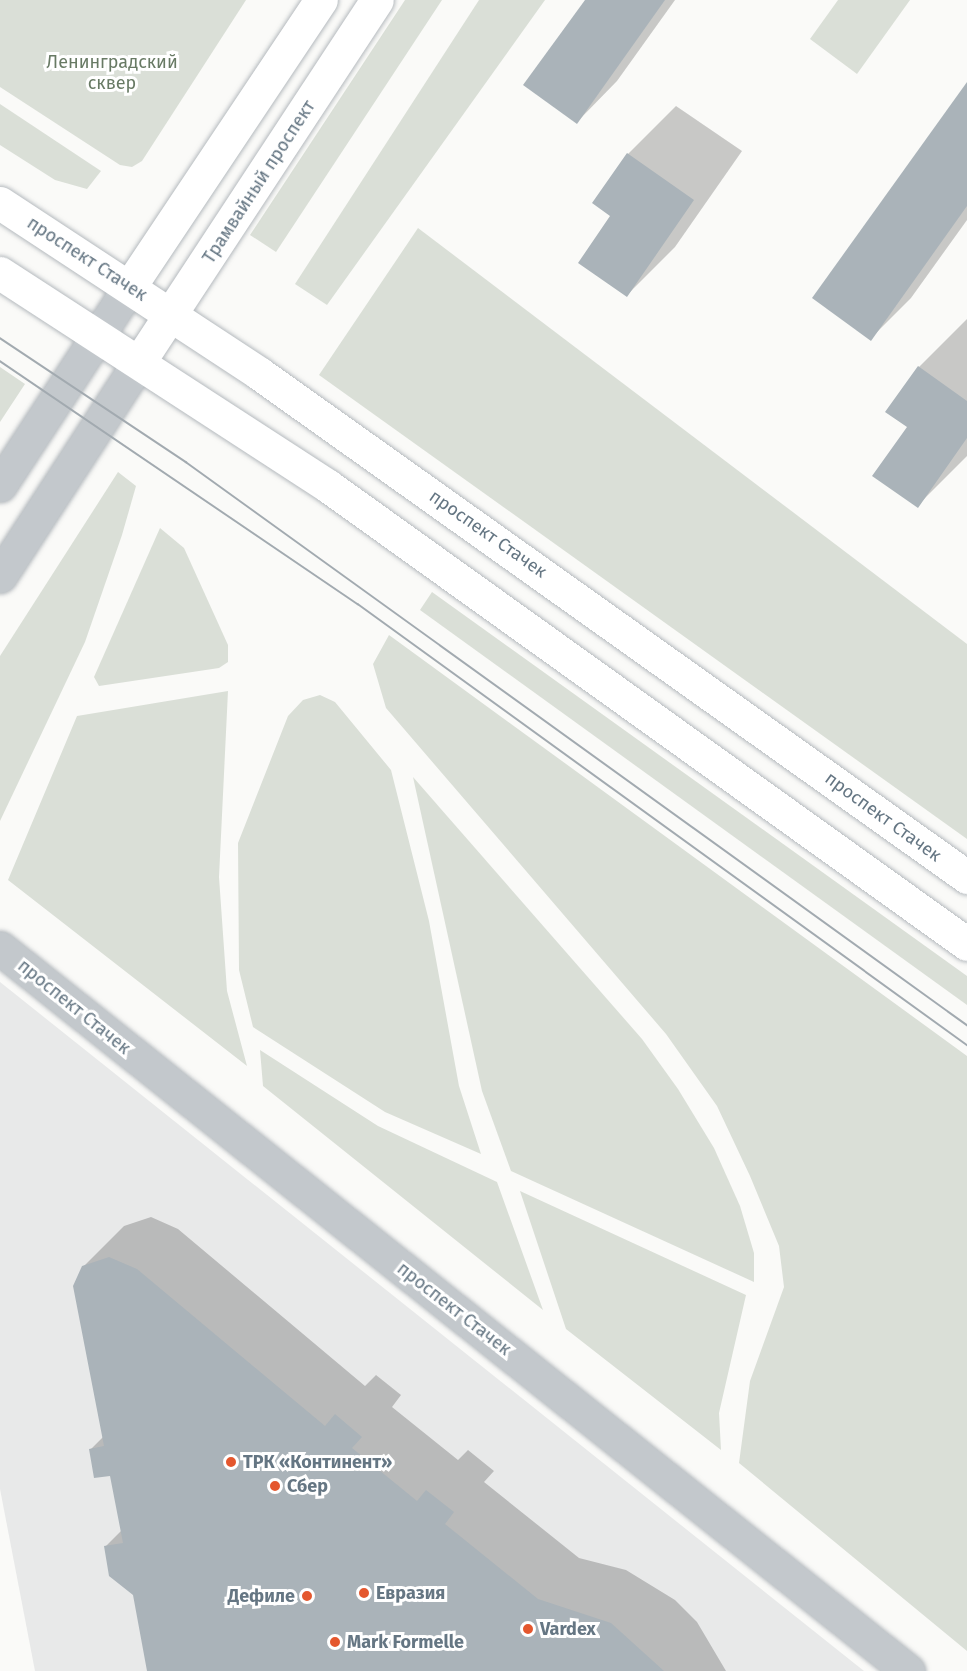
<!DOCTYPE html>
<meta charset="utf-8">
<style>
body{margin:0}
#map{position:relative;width:967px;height:1671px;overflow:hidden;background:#fafaf8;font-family:"Fira Sans",sans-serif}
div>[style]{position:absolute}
.built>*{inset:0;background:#e8e9e9}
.green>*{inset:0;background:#dadfd7}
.shadow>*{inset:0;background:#0003}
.building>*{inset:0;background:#aab3b9}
.roads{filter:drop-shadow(0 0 2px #b5babe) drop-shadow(0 0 2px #b5babe)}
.minor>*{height:33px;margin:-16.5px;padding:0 16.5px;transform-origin:16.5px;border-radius:16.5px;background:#c3c8cc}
.major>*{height:33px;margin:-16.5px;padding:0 16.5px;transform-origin:16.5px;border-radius:16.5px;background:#fff}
.tram>*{height:1.5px;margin:-0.75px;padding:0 0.75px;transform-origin:0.75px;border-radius:0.75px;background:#a2aab0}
.dots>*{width:16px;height:16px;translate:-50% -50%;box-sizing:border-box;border:3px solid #fff;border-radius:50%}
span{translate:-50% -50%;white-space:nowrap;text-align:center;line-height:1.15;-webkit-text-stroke:6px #fff;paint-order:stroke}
.park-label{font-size:18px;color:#687a64}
.street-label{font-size:18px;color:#657683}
.poi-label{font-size:18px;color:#657683;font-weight:700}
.left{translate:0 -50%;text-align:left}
.right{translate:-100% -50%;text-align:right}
</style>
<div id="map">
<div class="built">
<div style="clip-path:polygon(0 982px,864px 1671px,35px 1671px,0 1489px)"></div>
</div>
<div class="green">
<div style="clip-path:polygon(0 0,246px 0,142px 161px,132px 167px,120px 165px,0 87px)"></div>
<div style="clip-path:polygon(405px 0,442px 0,276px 252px,250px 235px)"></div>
<div style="clip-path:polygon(479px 0,545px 0,327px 305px,295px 284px)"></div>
<div style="clip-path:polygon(838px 0,910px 0,857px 74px,810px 39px)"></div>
<div style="clip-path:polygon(0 104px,101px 171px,87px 189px,55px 180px,0 145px)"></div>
<div style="clip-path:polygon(418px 228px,967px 644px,967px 839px,319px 375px)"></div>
<div style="clip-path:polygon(0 367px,25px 384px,0 422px)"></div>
<div style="clip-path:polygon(118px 472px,136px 486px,122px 535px,85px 642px,0 821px,0 656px)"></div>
<div style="clip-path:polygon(160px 528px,184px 548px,228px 645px,228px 662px,219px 668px,99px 686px,94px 677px)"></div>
<div style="clip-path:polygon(432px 592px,967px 976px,967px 1005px,420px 610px)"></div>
<div style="clip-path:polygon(389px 635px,967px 1056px,967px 1651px,739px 1463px,750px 1381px,784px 1287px,779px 1246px,750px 1176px,717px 1106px,666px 1034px,386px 708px,373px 664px)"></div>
<div style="clip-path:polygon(228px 691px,219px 877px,227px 991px,247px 1066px,8px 880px,77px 716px)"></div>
<div style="clip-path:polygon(320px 695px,335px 702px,391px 770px,429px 921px,459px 1086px,481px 1154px,385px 1112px,253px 1027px,239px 970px,238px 843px,288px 716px,303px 700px)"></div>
<div style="clip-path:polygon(413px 777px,642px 1039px,678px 1089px,714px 1148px,740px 1206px,754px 1253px,754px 1282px,511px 1171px,482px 1091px)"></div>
<div style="clip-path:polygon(260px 1050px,378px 1126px,497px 1182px,543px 1310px,263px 1086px)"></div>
<div style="clip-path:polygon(520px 1191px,746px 1295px,719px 1413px,721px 1450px,566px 1329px)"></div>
</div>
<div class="shadow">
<div style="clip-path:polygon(586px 0,675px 0,617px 81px,577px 122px)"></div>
<div style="clip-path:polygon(967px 84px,967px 220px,911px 298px,870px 339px)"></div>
<div style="clip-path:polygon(676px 106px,742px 151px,675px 247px,627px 295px,612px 216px,628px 154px)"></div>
<div style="clip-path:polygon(967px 319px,967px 456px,917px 506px,909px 427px,919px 367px)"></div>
<div style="clip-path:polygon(151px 1217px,178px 1229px,365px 1386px,376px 1375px,401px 1395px,392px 1407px,458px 1460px,468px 1450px,494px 1471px,484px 1482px,579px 1558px,626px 1570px,675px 1600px,697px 1622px,726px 1671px,149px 1671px,134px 1595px,106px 1546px,122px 1530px,111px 1474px,91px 1449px,103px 1437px,83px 1267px,124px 1226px)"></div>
</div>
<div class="building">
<div style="clip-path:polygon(585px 0,665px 0,577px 124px,523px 85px)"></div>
<div style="clip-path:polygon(967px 82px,967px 206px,871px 341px,812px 298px)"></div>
<div style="clip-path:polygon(627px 153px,694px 200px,627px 297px,578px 263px,610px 216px,592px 203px)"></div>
<div style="clip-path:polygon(918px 366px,967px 401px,967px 438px,918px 508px,872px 476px,907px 427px,885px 412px)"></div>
<div style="clip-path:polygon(109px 1257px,137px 1269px,325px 1426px,335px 1414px,362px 1437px,352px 1448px,417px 1501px,426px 1490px,454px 1512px,445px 1524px,538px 1599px,611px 1623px,664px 1671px,147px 1671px,133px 1595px,109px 1576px,104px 1546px,123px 1543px,110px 1476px,94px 1478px,89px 1449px,104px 1446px,73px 1286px,82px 1266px)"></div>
</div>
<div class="roads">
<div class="minor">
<div style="left:0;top:485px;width:238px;rotate:-56.8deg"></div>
<div style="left:0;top:576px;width:255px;rotate:-57deg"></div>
<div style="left:0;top:948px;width:1161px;rotate:38.53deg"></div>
</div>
<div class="major">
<div style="left:0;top:203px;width:311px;rotate:33.3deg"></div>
<div style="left:260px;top:374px;width:868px;rotate:35.43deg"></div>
<div style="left:0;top:273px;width:391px;rotate:33deg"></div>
<div style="left:328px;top:486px;width:786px;rotate:35.63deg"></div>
<div style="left:130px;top:286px;width:344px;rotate:-56.3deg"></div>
<div style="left:139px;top:362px;width:433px;rotate:-56.7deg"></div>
</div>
</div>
<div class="tram">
<div style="left:0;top:338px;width:224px;rotate:33.7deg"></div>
<div style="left:186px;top:462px;width:963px;rotate:35.79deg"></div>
<div style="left:0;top:361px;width:433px;rotate:34.2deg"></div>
<div style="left:358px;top:604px;width:752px;rotate:35.91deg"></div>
</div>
<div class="dots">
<div style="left:231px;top:1462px;background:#e4572e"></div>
<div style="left:275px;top:1486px;background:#e4572e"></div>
<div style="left:364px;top:1593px;background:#e4572e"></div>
<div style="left:307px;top:1596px;background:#e4572e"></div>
<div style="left:528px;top:1629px;background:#e4572e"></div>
<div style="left:335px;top:1642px;background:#e4572e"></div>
</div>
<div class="park-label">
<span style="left:112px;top:73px">Ленинградский<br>сквер</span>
</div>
<div class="street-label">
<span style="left:259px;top:182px;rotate:-57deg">Трамвайный проспект</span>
<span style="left:87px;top:259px;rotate:33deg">проспект Стачек</span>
<span style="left:488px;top:534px;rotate:35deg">проспект Стачек</span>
<span style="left:883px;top:817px;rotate:36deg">проспект Стачек</span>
<span style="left:74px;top:1007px;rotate:39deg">проспект Стачек</span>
<span style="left:454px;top:1309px;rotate:38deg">проспект Стачек</span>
</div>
<div class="poi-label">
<span class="left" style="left:243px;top:1462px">ТРК «Континент»</span>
<span class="left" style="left:287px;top:1486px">Сбер</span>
<span class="left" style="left:376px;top:1593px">Евразия</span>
<span class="right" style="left:295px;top:1596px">Дефиле</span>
<span class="left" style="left:540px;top:1629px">Vardex</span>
<span class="left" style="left:347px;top:1642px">Mark Formelle</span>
</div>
</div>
